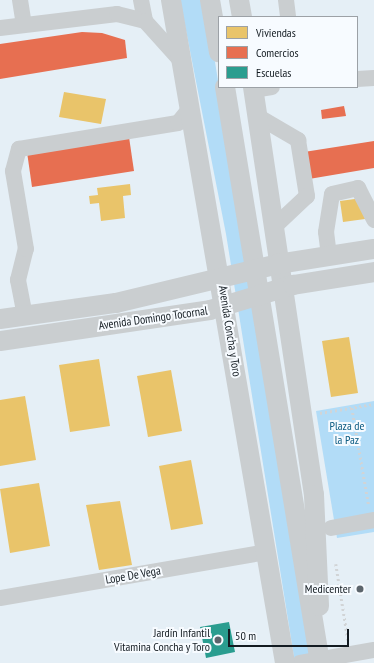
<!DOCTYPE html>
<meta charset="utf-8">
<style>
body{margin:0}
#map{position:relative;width:374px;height:663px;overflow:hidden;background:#e5eff6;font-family:"PT Sans Narrow",sans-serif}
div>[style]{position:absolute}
.green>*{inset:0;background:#b2dcf7}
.homes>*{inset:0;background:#e9c46a}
.shops>*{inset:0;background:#e76f51}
.schools>*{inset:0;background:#2a9d8f}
.path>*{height:2.5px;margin-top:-1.25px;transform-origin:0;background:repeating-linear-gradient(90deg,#d1d4d6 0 2px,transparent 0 5px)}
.minor>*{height:16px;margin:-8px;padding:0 8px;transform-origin:8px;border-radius:8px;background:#caced0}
.major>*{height:20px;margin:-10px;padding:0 10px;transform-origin:10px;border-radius:10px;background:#caced0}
.dots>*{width:11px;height:11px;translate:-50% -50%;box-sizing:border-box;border:2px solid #f7fbff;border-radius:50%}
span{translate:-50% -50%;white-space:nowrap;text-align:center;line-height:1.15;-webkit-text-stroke:4px #f7fbff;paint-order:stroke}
.street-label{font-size:12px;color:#131b21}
.park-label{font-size:12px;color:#0a5a81}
.poi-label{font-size:12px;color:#131b21}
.right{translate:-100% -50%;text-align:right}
.legend{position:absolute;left:218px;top:16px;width:140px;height:72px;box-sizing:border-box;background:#f7fbff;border:1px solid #9ca1a6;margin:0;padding:5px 7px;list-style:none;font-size:12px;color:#131b21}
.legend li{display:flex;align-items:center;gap:8px;height:20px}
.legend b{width:20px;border:1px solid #9ca1a6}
.scale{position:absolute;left:228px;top:629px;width:121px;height:18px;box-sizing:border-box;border:2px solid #131b21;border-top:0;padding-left:5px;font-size:12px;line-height:14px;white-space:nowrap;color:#131b21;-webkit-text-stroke:3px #f7fbff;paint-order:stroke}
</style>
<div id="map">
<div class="green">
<div style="clip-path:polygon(180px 0,205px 0,312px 663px,295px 663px,226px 234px)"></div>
<div style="clip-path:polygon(374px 401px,374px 532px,337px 538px,316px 411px)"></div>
</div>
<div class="homes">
<div style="clip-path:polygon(64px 92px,106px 99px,101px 124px,59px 117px)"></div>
<div style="clip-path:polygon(130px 184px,131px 195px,123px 196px,125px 218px,101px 221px,99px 203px,90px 204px,89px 196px,98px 195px,97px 188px)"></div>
<div style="clip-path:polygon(362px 198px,365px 219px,343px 222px,340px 201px)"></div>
<div style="clip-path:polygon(349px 337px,358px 393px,331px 397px,322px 341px)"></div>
<div style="clip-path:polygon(99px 359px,110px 426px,70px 432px,59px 365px)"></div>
<div style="clip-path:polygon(171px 370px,182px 431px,148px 437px,137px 376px)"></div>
<div style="clip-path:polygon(25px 396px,36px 460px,0 466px,0 400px)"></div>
<div style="clip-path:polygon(191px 460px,203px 524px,171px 530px,159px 466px)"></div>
<div style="clip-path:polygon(39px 483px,50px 546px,10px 553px,0 489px)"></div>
<div style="clip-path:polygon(120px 501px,132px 565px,99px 570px,86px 505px)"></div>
</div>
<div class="shops">
<div style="clip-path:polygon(82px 32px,102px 33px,125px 40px,127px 58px,0 79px,0 44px)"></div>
<div style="clip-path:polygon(344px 106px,346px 116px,322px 119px,321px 110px)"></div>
<div style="clip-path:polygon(129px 137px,134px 171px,32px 187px,27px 152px)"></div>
<div style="clip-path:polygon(374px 141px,374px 168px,309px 179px,304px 152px)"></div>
</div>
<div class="schools">
<div style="clip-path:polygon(229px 622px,235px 652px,206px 658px,200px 627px)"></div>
</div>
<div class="path">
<div style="left:352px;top:408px;width:99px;rotate:80.2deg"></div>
<div style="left:320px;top:413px;width:55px;rotate:-9.5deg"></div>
<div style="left:336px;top:564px;width:77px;rotate:81deg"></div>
</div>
<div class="minor">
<div style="left:20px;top:0;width:24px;rotate:81deg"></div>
<div style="left:141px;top:0;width:21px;rotate:79deg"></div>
<div style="left:286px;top:0;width:17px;rotate:83deg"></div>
<div style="left:0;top:28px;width:118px;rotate:-6.8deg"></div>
<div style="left:117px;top:14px;width:29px;rotate:14deg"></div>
<div style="left:145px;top:21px;width:55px;rotate:47.9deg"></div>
<div style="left:357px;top:79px;width:17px;rotate:-3deg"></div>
<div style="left:253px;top:90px;width:19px;rotate:-9deg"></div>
<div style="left:257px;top:116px;width:48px;rotate:30.3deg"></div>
<div style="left:298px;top:140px;width:57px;rotate:80.9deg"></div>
<div style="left:307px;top:196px;width:45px;rotate:136.8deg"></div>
<div style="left:329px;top:256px;width:24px;rotate:-97deg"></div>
<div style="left:326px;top:232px;width:38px;rotate:-81deg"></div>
<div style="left:332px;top:194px;width:27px;rotate:-13deg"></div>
<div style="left:358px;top:188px;width:36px;rotate:63deg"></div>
<div style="left:25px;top:316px;width:37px;rotate:-101deg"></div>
<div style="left:18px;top:280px;width:32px;rotate:-76deg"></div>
<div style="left:26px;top:249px;width:79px;rotate:-99.5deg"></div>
<div style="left:13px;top:171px;width:23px;rotate:-75deg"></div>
<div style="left:19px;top:149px;width:161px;rotate:-9.3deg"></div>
<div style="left:178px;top:123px;width:19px;rotate:-51deg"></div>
<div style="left:331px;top:528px;width:44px;rotate:-10.5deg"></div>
<div style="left:0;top:598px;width:270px;rotate:-9.8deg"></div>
<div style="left:300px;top:663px;width:75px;rotate:-10deg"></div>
</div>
<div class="major">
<div style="left:171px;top:0;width:673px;rotate:80.24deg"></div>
<div style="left:210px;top:0;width:53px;rotate:80.2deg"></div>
<div style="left:239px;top:0;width:17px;rotate:80deg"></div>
<div style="left:225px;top:87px;width:584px;rotate:80.63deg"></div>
<div style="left:253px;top:87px;width:413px;rotate:81.5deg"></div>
<div style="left:314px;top:495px;width:111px;rotate:87.4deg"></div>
<div style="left:0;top:319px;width:117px;rotate:-7.9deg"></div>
<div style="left:116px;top:303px;width:167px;rotate:-13.5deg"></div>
<div style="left:278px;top:264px;width:97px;rotate:-8.9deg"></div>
<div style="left:0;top:341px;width:212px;rotate:-8.4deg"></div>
<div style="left:210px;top:310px;width:87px;rotate:-16.8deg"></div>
<div style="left:293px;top:285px;width:82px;rotate:-9.1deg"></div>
</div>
<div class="dots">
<div style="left:360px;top:589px;background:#5c656c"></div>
<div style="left:218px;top:640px;background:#5c656c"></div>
</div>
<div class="street-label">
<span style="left:153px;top:318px;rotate:-8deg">Avenida Domingo Tocornal</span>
<span style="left:230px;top:331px;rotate:81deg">Avenida Concha y Toro</span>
<span style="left:133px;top:575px;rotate:-10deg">Lope De Vega</span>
</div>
<div class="park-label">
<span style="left:347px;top:433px">Plaza de<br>la Paz</span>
</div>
<div class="poi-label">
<span class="right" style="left:351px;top:589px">Medicenter</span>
<span class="right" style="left:210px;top:640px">Jardín Infantil<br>Vitamina Concha y Toro</span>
</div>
<ul class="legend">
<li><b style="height:11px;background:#e9c46a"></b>Viviendas</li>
<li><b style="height:11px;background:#e76f51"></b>Comercios</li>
<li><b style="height:11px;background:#2a9d8f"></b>Escuelas</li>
</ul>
<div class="scale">50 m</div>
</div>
